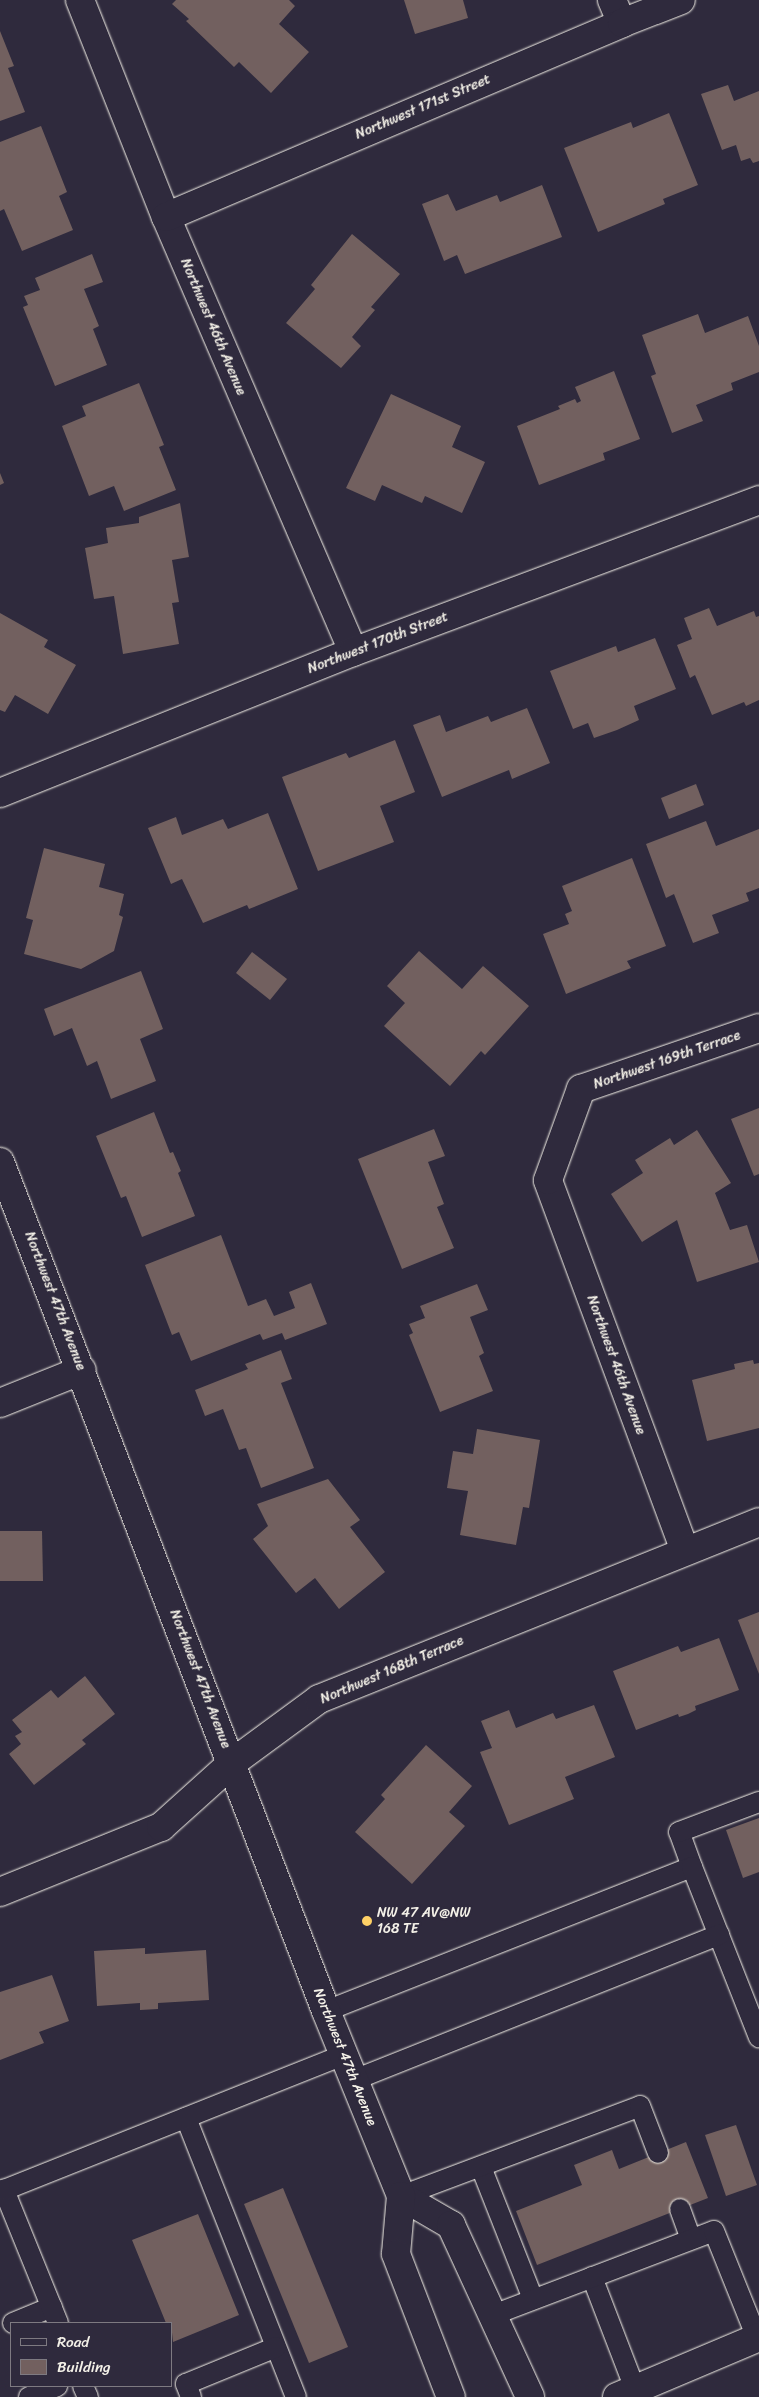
<!DOCTYPE html>
<style>
body{margin:0}
#map{position:relative;width:759px;height:2397px;overflow:hidden;background:#2f2a3d;font-family:Sriracha,sans-serif}
div>[style]{position:absolute}
.building>*{inset:0;background:#72605f}
.roads{filter:drop-shadow(0 0 1px #f4f1e8) drop-shadow(0 0 1px #f4f1e8)}
.service>*{height:20px;margin:-10px;padding:0 10px;transform-origin:10px;border-radius:10px;background:#2f2a3d}
.minor>*{height:28px;margin:-14px;padding:0 14px;transform-origin:14px;border-radius:14px;background:#2f2a3d}
.tertiary>*{height:28px;margin:-14px;padding:0 14px;transform-origin:14px;border-radius:14px;background:#2f2a3d}
.secondary>*{height:28px;margin:-14px;padding:0 14px;transform-origin:14px;border-radius:14px;background:#2f2a3d}
.dots>*{width:14px;height:14px;translate:-50% -50%;box-sizing:border-box;border:2px solid #2f2a3d;border-radius:50%}
span{translate:-50% -50%;white-space:nowrap;text-align:center;line-height:1.15;-webkit-text-stroke:4.5px #2f2a3d;paint-order:stroke}
.street-label{font-size:14px;color:#f4f1e8}
.poi-label{font-size:14px;color:#f4f1e8}
.left{translate:0 -50%;text-align:left}
.legend{position:absolute;left:10px;top:2322px;width:162px;height:65px;box-sizing:border-box;background:#2f2a3d;border:1px solid #7e7a81;margin:0;padding:6px 9px;list-style:none;font-size:15px;color:#f4f1e8}
.legend li{display:flex;align-items:center;gap:10px;height:25px}
.legend b{width:25px;border:1px solid #7e7a81}
</style>
<div id="map">
<div class="building">
<div style="clip-path:polygon(176px 0,289px 0,295px 6px,279px 24px,309px 52px,271px 93px,239px 62px,234px 67px,186px 21px,189px 19px,172px 4px)"></div>
<div style="clip-path:polygon(404px 0,463px 0,468px 18px,415px 34px)"></div>
<div style="clip-path:polygon(0 31px,14px 66px,8px 68px,25px 112px,0 121px)"></div>
<div style="clip-path:polygon(728px 85px,734px 101px,759px 91px,759px 161px,753px 163px,750px 158px,741px 161px,736px 145px,722px 150px,701px 94px)"></div>
<div style="clip-path:polygon(669px 113px,698px 185px,663px 199px,665px 204px,598px 232px,564px 148px,631px 122px,633px 128px)"></div>
<div style="clip-path:polygon(41px 126px,67px 192px,59px 196px,73px 230px,22px 251px,4px 209px,0 211px,0 142px)"></div>
<div style="clip-path:polygon(542px 185px,562px 237px,465px 274px,457px 255px,444px 261px,422px 204px,448px 194px,456px 211px,497px 195px,500px 202px)"></div>
<div style="clip-path:polygon(352px 234px,400px 274px,371px 307px,375px 310px,352px 337px,361px 346px,341px 368px,286px 323px,315px 289px,311px 285px)"></div>
<div style="clip-path:polygon(92px 254px,103px 282px,84px 289px,99px 326px,93px 329px,107px 365px,55px 386px,23px 307px,28px 305px,24px 296px,40px 290px,35px 278px)"></div>
<div style="clip-path:polygon(698px 314px,705px 333px,748px 316px,759px 346px,759px 372px,731px 383px,733px 390px,696px 405px,703px 421px,672px 433px,651px 376px,656px 374px,642px 335px)"></div>
<div style="clip-path:polygon(614px 371px,640px 439px,603px 453px,605px 460px,539px 485px,517px 426px,560px 409px,558px 406px,575px 399px,577px 403px,581px 401px,575px 387px)"></div>
<div style="clip-path:polygon(139px 383px,164px 445px,159px 447px,176px 490px,124px 511px,114px 486px,89px 496px,62px 426px,86px 416px,82px 406px)"></div>
<div style="clip-path:polygon(391px 394px,461px 426px,452px 447px,485px 462px,462px 513px,425px 496px,422px 503px,382px 485px,375px 501px,346px 488px)"></div>
<div style="clip-path:polygon(0 473px,4px 483px,0 485px)"></div>
<div style="clip-path:polygon(180px 503px,189px 557px,172px 560px,179px 602px,172px 603px,179px 644px,123px 654px,114px 596px,94px 599px,85px 548px,108px 543px,106px 528px,139px 523px,139px 517px)"></div>
<div style="clip-path:polygon(709px 608px,717px 626px,754px 611px,756px 617px,759px 616px,759px 700px,746px 706px,744px 702px,712px 715px,695px 675px,690px 678px,677px 645px,692px 639px,684px 618px)"></div>
<div style="clip-path:polygon(0 613px,48px 640px,44px 647px,76px 665px,48px 714px,15px 695px,5px 712px,0 710px)"></div>
<div style="clip-path:polygon(655px 638px,676px 689px,634px 706px,639px 720px,617px 730px,594px 738px,588px 723px,573px 729px,550px 671px,616px 646px,618px 652px)"></div>
<div style="clip-path:polygon(527px 708px,550px 763px,512px 779px,509px 770px,442px 797px,413px 725px,440px 715px,446px 732px,488px 716px,491px 722px)"></div>
<div style="clip-path:polygon(395px 740px,415px 792px,380px 806px,394px 842px,318px 871px,282px 777px,346px 753px,349px 758px)"></div>
<div style="clip-path:polygon(696px 784px,704px 805px,669px 819px,661px 798px)"></div>
<div style="clip-path:polygon(268px 813px,298px 889px,249px 909px,247px 905px,203px 923px,182px 879px,171px 884px,148px 828px,176px 817px,182px 835px,223px 819px,228px 829px)"></div>
<div style="clip-path:polygon(706px 821px,716px 846px,759px 829px,759px 888px,746px 893px,749px 901px,712px 915px,719px 933px,693px 943px,674px 894px,666px 898px,646px 844px)"></div>
<div style="clip-path:polygon(44px 848px,105px 864px,99px 887px,124px 894px,119px 915px,123px 917px,114px 951px,81px 969px,24px 954px,33px 920px,26px 918px)"></div>
<div style="clip-path:polygon(632px 858px,666px 946px,627px 961px,631px 968px,566px 994px,543px 934px,569px 924px,565px 914px,572px 911px,562px 886px)"></div>
<div style="clip-path:polygon(419px 951px,462px 989px,483px 966px,529px 1006px,485px 1055px,481px 1051px,450px 1086px,384px 1026px,405px 1003px,387px 986px)"></div>
<div style="clip-path:polygon(252px 952px,287px 979px,270px 1000px,236px 973px)"></div>
<div style="clip-path:polygon(141px 971px,163px 1029px,140px 1039px,156px 1081px,111px 1099px,97px 1061px,87px 1066px,72px 1028px,54px 1036px,44px 1009px)"></div>
<div style="clip-path:polygon(759px 1108px,759px 1174px,754px 1176px,731px 1119px)"></div>
<div style="clip-path:polygon(154px 1112px,170px 1153px,173px 1152px,181px 1171px,178px 1173px,195px 1216px,142px 1237px,126px 1196px,121px 1198px,96px 1136px)"></div>
<div style="clip-path:polygon(434px 1129px,445px 1156px,428px 1162px,444px 1204px,437px 1207px,454px 1248px,402px 1269px,358px 1159px)"></div>
<div style="clip-path:polygon(697px 1130px,731px 1183px,715px 1193px,730px 1230px,747px 1225px,759px 1262px,697px 1282px,677px 1220px,642px 1242px,611px 1194px,643px 1173px,635px 1160px,670px 1138px,674px 1145px)"></div>
<div style="clip-path:polygon(221px 1235px,248px 1306px,266px 1299px,274px 1316px,295px 1308px,289px 1292px,311px 1283px,327px 1324px,285px 1340px,282px 1333px,263px 1340px,260px 1334px,191px 1361px,179px 1332px,172px 1335px,145px 1265px)"></div>
<div style="clip-path:polygon(477px 1284px,488px 1310px,470px 1317px,484px 1353px,479px 1356px,493px 1391px,440px 1412px,409px 1335px,413px 1333px,409px 1324px,425px 1318px,420px 1306px)"></div>
<div style="clip-path:polygon(281px 1350px,292px 1379px,281px 1383px,314px 1468px,261px 1488px,246px 1448px,239px 1450px,223px 1409px,205px 1416px,195px 1390px,248px 1369px,245px 1364px)"></div>
<div style="clip-path:polygon(753px 1360px,754px 1364px,759px 1363px,759px 1428px,707px 1441px,692px 1380px,735px 1369px,734px 1364px)"></div>
<div style="clip-path:polygon(477px 1429px,540px 1440px,529px 1508px,523px 1507px,516px 1545px,460px 1535px,468px 1491px,447px 1488px,453px 1451px,473px 1454px)"></div>
<div style="clip-path:polygon(328px 1479px,360px 1520px,350px 1527px,385px 1572px,339px 1609px,315px 1578px,296px 1593px,253px 1539px,268px 1526px,257px 1504px)"></div>
<div style="clip-path:polygon(0 1531px,42px 1531px,43px 1581px,0 1581px)"></div>
<div style="clip-path:polygon(759px 1612px,759px 1674px,738px 1620px)"></div>
<div style="clip-path:polygon(719px 1638px,739px 1690px,695px 1706px,696px 1710px,688px 1714px,679px 1717px,678px 1714px,636px 1730px,613px 1671px,678px 1646px,681px 1652px)"></div>
<div style="clip-path:polygon(85px 1676px,115px 1714px,82px 1740px,86px 1744px,34px 1785px,9px 1754px,21px 1744px,15px 1736px,22px 1732px,12px 1720px,51px 1690px,58px 1698px)"></div>
<div style="clip-path:polygon(594px 1705px,615px 1757px,565px 1777px,574px 1799px,509px 1825px,480px 1752px,492px 1748px,481px 1721px,509px 1710px,516px 1728px,553px 1713px,556px 1719px)"></div>
<div style="clip-path:polygon(426px 1745px,472px 1786px,449px 1812px,465px 1826px,412px 1884px,355px 1832px,385px 1799px,381px 1795px)"></div>
<div style="clip-path:polygon(759px 1818px,759px 1872px,743px 1878px,726px 1830px)"></div>
<div style="clip-path:polygon(145px 1948px,145px 1954px,206px 1950px,209px 2000px,158px 2003px,158px 2009px,140px 2010px,140px 2003px,97px 2006px,94px 1951px)"></div>
<div style="clip-path:polygon(52px 1975px,69px 2021px,39px 2032px,44px 2043px,0 2060px,0 1992px)"></div>
<div style="clip-path:polygon(736px 2125px,757px 2185px,726px 2196px,705px 2135px)"></div>
<div style="clip-path:polygon(686px 2142px,708px 2198px,537px 2265px,516px 2211px,582px 2185px,574px 2165px,612px 2150px,619px 2169px)"></div>
<div style="clip-path:polygon(283px 2188px,348px 2347px,309px 2363px,244px 2204px)"></div>
<div style="clip-path:polygon(198px 2214px,239px 2315px,173px 2342px,171px 2323px,166px 2323px,132px 2240px)"></div>
</div>
<div class="roads">
<div class="service">
<div style="left:692px;top:1867px;width:37px;rotate:-110deg"></div>
<div style="left:679px;top:1832px;width:85px;rotate:-20.6deg"></div>
<div style="left:326px;top:2011px;width:393px;rotate:-21.5deg"></div>
<div style="left:692px;top:1867px;width:183px;rotate:68.5deg"></div>
<div style="left:354px;top:2080px;width:393px;rotate:-21.7deg"></div>
<div style="left:186px;top:2118px;width:300px;rotate:68.5deg"></div>
<div style="left:481px;top:2167px;width:142px;rotate:68.5deg"></div>
<div style="left:401px;top:2196px;width:255px;rotate:-20.6deg"></div>
<div style="left:640px;top:2106px;width:50px;rotate:69deg"></div>
<div style="left:680px;top:2209px;width:32px;rotate:70deg"></div>
<div style="left:592px;top:2277px;width:120px;rotate:69deg"></div>
<div style="left:493px;top:2315px;width:236px;rotate:-20.8deg"></div>
<div style="left:714px;top:2231px;width:115px;rotate:68.1deg"></div>
<div style="left:13px;top:2323px;width:42px;rotate:-22.3deg"></div>
<div style="left:58px;top:2323px;width:144px;rotate:-112.1deg"></div>
<div style="left:4px;top:2190px;width:366px;rotate:-21.7deg"></div>
<div style="left:83px;top:2386px;width:12px;rotate:66deg"></div>
<div style="left:29px;top:2397px;width:30px;rotate:-21deg"></div>
<div style="left:191px;top:2397px;width:14px;rotate:-111deg"></div>
<div style="left:186px;top:2384px;width:97px;rotate:-22.3deg"></div>
</div>
<div class="minor">
<div style="left:80px;top:0;width:233px;rotate:68.4deg"></div>
<div style="left:166px;top:217px;width:473px;rotate:66.7deg"></div>
<div style="left:612px;top:0;width:25px;rotate:67deg"></div>
<div style="left:166px;top:217px;width:496px;rotate:-23deg"></div>
<div style="left:622px;top:23px;width:63px;rotate:-21.3deg"></div>
<div style="left:0;top:793px;width:380px;rotate:-21.8deg"></div>
<div style="left:353px;top:652px;width:434px;rotate:-20.5deg"></div>
<div style="left:0;top:1403px;width:88px;rotate:-21.9deg"></div>
<div style="left:685px;top:1551px;width:395px;rotate:-110.3deg"></div>
<div style="left:548px;top:1180px;width:97px;rotate:-70.1deg"></div>
<div style="left:581px;top:1089px;width:188px;rotate:-18.9deg"></div>
<div style="left:0;top:1892px;width:174px;rotate:-22deg"></div>
<div style="left:161px;top:1827px;width:96px;rotate:-42deg"></div>
<div style="left:232px;top:1763px;width:108px;rotate:-36.3deg"></div>
<div style="left:319px;top:1699px;width:474px;rotate:-21.9deg"></div>
</div>
<div class="tertiary">
<div style="left:401px;top:2196px;width:58px;rotate:30.1deg"></div>
<div style="left:451px;top:2225px;width:189px;rotate:65.3deg"></div>
<div style="left:617px;top:2397px;width:154px;rotate:-22.9deg"></div>
</div>
<div class="secondary">
<div style="left:0;top:1162px;width:909px;rotate:68.99deg"></div>
<div style="left:326px;top:2011px;width:200px;rotate:67.9deg"></div>
<div style="left:401px;top:2196px;width:58px;rotate:94.9deg"></div>
<div style="left:396px;top:2254px;width:153px;rotate:69deg"></div>
</div>
</div>
<div class="dots">
<div style="left:367px;top:1921px;background:#ffd166"></div>
</div>
<div class="street-label">
<span style="left:423px;top:107px;rotate:-23deg">Northwest 171st Street</span>
<span style="left:213px;top:327px;rotate:67deg">Northwest 46th Avenue</span>
<span style="left:378px;top:643px;rotate:-21deg">Northwest 170th Street</span>
<span style="left:667px;top:1060px;rotate:-19deg">Northwest 169th Terrace</span>
<span style="left:55px;top:1301px;rotate:69deg">Northwest 47th Avenue</span>
<span style="left:616px;top:1365px;rotate:70deg">Northwest 46th Avenue</span>
<span style="left:392px;top:1670px;rotate:-23deg">Northwest 168th Terrace</span>
<span style="left:200px;top:1679px;rotate:69deg">Northwest 47th Avenue</span>
<span style="left:345px;top:2057px;rotate:68deg">Northwest 47th Avenue</span>
</div>
<div class="poi-label">
<span class="left" style="left:377px;top:1921px">NW 47 AV@NW<br>168 TE</span>
</div>
<ul class="legend">
<li><b style="height:6px;background:#2f2a3d"></b>Road</li>
<li><b style="height:14px;background:#72605f"></b>Building</li>
</ul>
</div>
